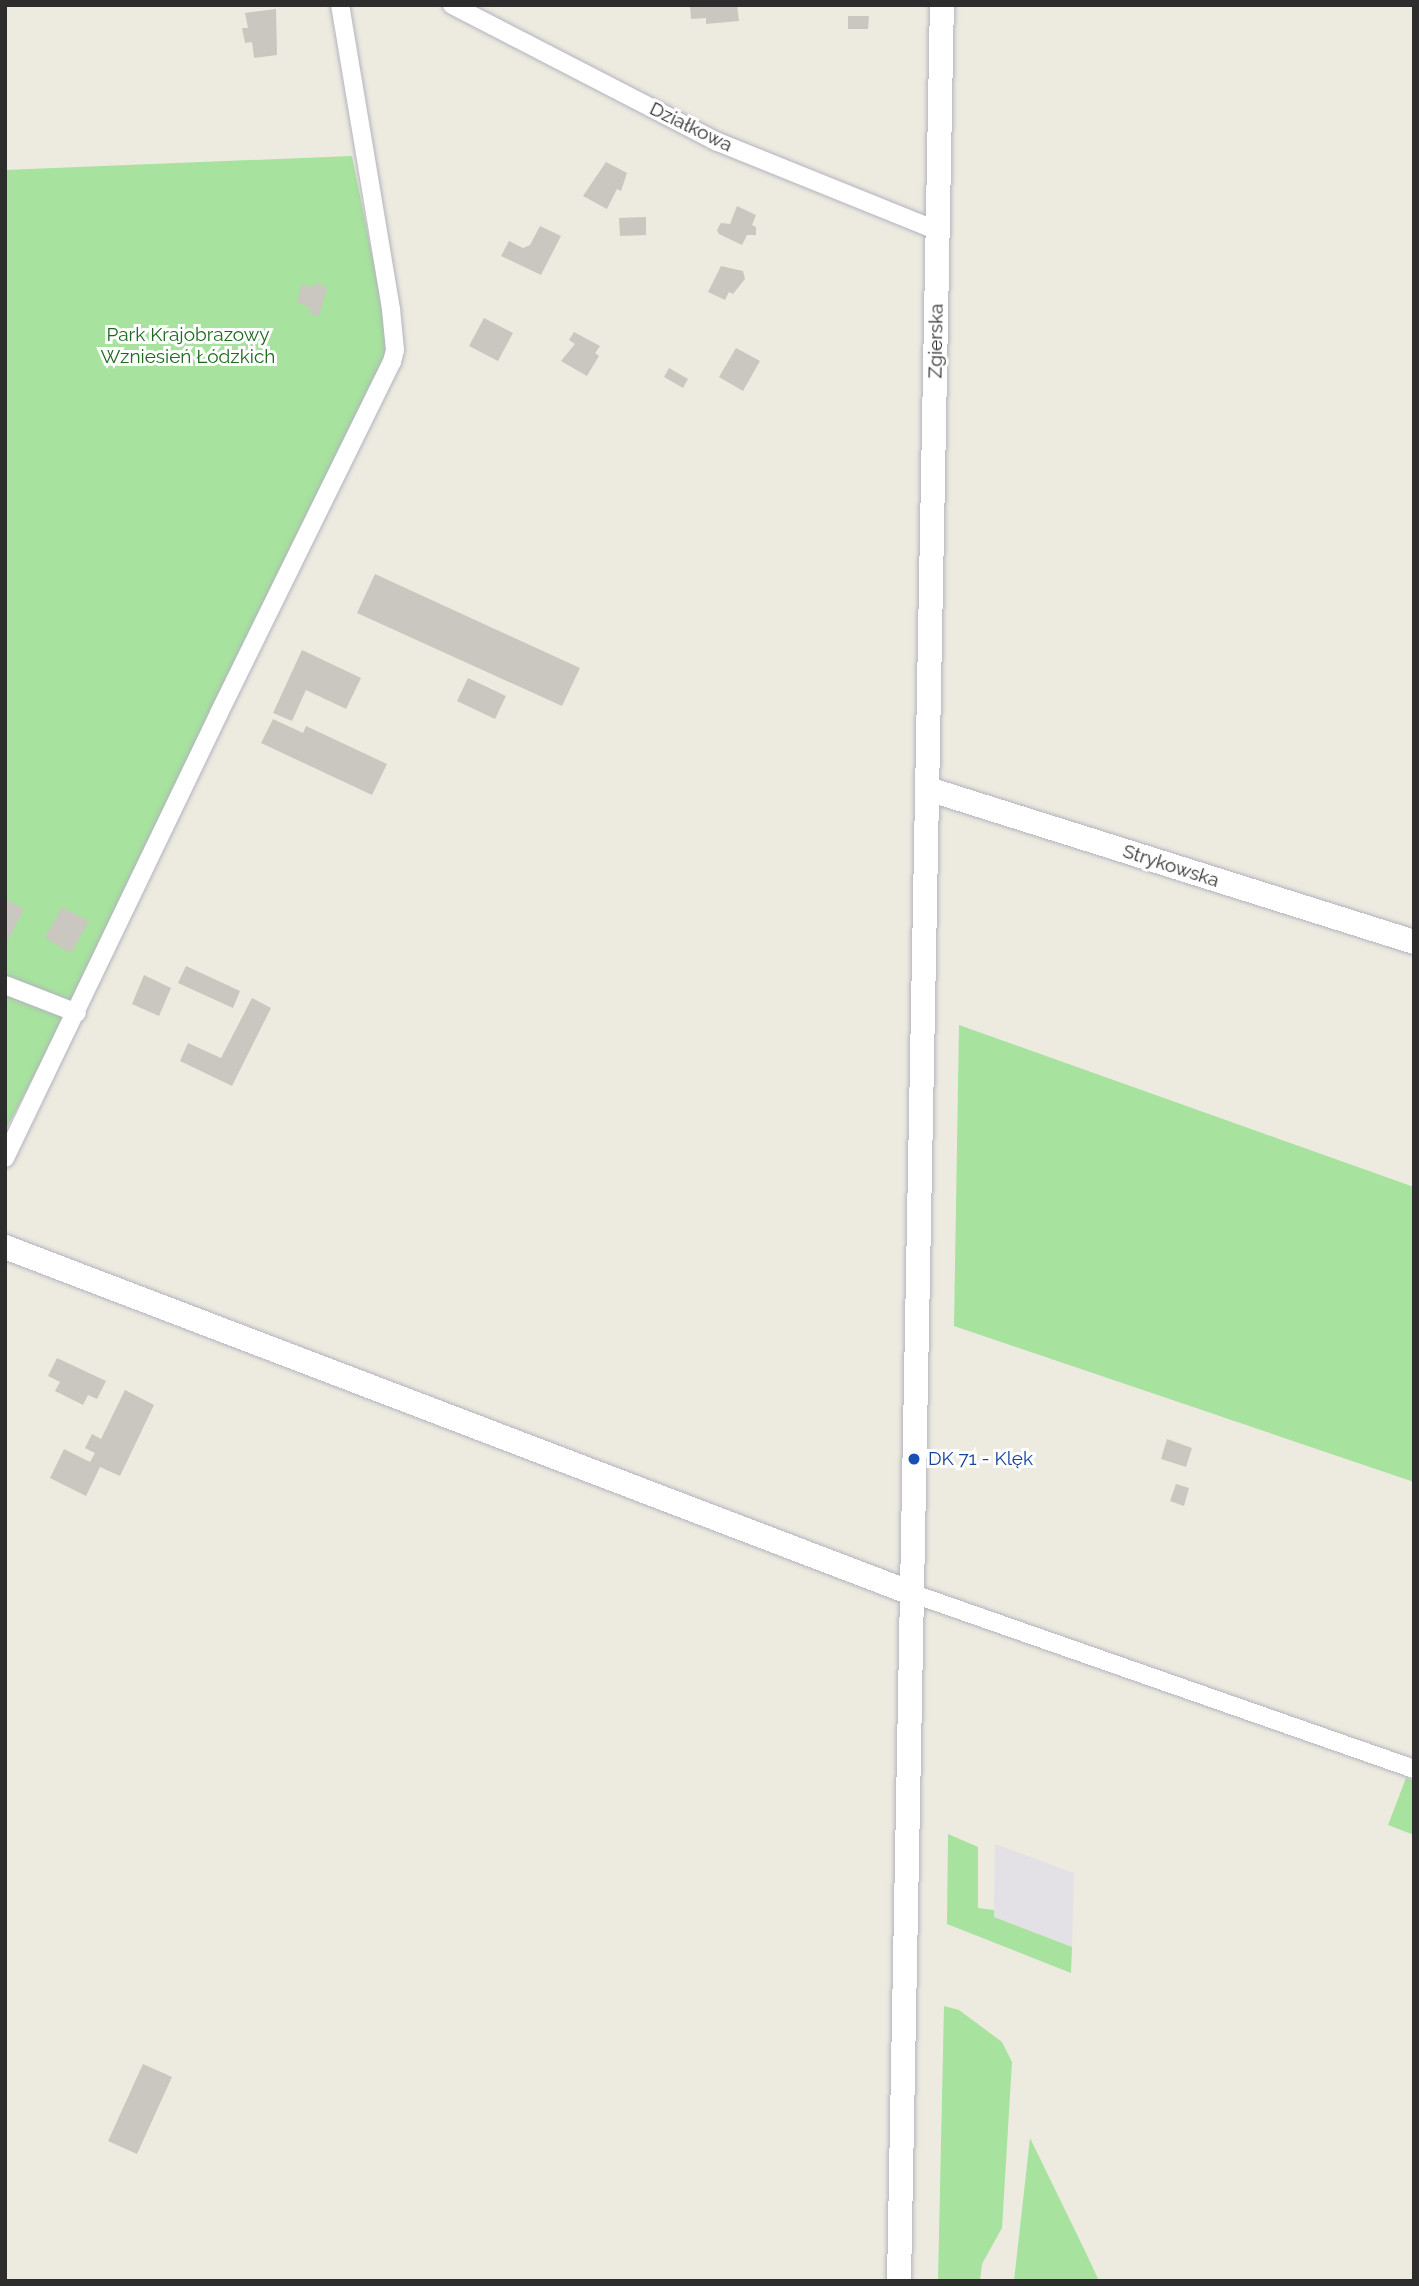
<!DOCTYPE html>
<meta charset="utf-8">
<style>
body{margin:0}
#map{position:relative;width:1419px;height:2286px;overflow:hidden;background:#edebe0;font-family:Raleway,sans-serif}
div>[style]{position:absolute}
.industrial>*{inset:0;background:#e3e0e6}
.green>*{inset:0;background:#a7e29e}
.building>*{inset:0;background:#c9c7bf}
.roads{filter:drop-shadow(0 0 2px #b3b3bf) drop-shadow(0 0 2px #b3b3bf)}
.street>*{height:18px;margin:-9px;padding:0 9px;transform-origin:9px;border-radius:9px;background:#fff}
.secondary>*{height:24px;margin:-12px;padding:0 12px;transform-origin:12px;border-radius:12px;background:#fff}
.dots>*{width:19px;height:19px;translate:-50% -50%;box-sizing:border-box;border:4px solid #fff;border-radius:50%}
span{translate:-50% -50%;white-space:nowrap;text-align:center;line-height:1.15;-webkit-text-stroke:6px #fff;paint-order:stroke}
.street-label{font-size:19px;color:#2d2d2d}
.park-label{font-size:19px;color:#1d691e}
.transit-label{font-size:19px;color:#164399}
.left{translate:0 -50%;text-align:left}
.frame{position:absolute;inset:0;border:7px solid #2d2d2d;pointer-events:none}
</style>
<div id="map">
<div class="industrial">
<div style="clip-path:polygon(995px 1844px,1074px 1873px,1072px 1947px,994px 1917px)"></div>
</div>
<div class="green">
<div style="clip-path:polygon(352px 156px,380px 294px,387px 358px,72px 1004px,5px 1131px,5px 170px)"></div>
<div style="clip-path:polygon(959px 1025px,1414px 1187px,1414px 1482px,954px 1326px)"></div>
<div style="clip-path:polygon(1406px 1778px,1414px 1781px,1414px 1835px,1388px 1825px)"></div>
<div style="clip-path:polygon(948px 1834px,978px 1847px,978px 1908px,994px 1910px,994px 1917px,1072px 1947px,1071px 1973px,947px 1924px)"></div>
<div style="clip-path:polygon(944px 2006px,959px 2010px,1002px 2042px,1012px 2062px,1002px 2228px,982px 2264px,980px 2281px,938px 2281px)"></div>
<div style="clip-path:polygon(1030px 2138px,1086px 2253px,1099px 2281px,1014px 2281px)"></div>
</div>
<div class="building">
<div style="clip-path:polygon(690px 5px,737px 5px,739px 21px,706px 24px,706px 18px,691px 19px)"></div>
<div style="clip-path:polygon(276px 9px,277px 55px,254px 58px,252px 42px,245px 43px,242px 28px,248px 28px,245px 13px)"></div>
<div style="clip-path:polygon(848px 16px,869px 16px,868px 29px,848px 29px)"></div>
<div style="clip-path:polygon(606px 162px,627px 173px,621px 191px,617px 189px,607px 209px,583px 196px)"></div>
<div style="clip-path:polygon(737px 206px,756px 215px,752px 225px,756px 227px,756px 235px,747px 235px,742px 245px,719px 234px,717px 230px,721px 223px,730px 224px)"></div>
<div style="clip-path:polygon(646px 217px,646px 235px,620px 236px,619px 218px)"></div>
<div style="clip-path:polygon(540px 226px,561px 236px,541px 275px,501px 256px,509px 241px,523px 248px,530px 245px)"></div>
<div style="clip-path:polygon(721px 266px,743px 271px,745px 279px,733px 294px,729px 292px,725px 300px,708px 292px)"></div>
<div style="clip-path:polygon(314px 283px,327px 287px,319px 316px,309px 313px,310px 307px,297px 303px,302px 284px,313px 287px)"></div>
<div style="clip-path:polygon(484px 318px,513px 333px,498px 361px,469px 346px)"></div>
<div style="clip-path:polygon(574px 332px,600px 346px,595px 353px,599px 356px,587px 376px,561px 361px,575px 344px,569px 340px)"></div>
<div style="clip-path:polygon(736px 348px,760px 361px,743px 391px,719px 377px)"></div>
<div style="clip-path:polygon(669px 368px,688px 379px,683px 388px,664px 377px)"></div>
<div style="clip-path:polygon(375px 574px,580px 668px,562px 706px,357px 613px)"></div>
<div style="clip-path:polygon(302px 650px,361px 678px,346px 709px,306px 690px,292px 721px,273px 713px)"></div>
<div style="clip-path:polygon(468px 678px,506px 696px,495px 719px,457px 701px)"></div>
<div style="clip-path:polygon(273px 719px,303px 733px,306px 726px,387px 764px,372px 795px,261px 743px)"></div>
<div style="clip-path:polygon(5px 899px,24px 909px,5px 946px)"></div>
<div style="clip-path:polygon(62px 907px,89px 921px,71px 953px,45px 938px)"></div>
<div style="clip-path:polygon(186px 966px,240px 991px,233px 1008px,178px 983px)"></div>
<div style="clip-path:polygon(144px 975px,171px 988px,159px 1016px,132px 1004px)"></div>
<div style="clip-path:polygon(252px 998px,271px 1008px,232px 1086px,180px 1061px,188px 1043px,221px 1058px)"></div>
<div style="clip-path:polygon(57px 1358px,106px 1381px,97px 1399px,88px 1395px,83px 1405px,55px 1391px,60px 1382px,48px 1376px)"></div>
<div style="clip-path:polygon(125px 1390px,154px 1405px,120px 1476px,100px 1467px,86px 1496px,50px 1478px,64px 1449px,90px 1462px,95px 1453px,85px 1448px,92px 1434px,101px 1439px)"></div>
<div style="clip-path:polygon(1167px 1439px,1192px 1448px,1186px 1467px,1161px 1459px)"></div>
<div style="clip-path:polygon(1176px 1484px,1189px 1488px,1184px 1506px,1170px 1501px)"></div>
<div style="clip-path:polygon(143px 2064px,172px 2077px,137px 2154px,108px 2141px)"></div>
</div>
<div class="roads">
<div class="street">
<div style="left:452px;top:5px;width:299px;rotate:27.3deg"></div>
<div style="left:718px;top:142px;width:237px;rotate:22deg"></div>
<div style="left:5px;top:985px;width:77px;rotate:21.3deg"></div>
<div style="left:5px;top:1158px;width:494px;rotate:-64.3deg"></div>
<div style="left:219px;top:713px;width:391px;rotate:-63.8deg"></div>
<div style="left:392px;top:362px;width:12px;rotate:-76deg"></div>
<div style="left:395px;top:350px;width:41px;rotate:-95.6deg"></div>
<div style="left:391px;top:309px;width:308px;rotate:-99.5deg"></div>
<div style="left:911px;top:1593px;width:533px;rotate:19.28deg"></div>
</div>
<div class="secondary">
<div style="left:928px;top:789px;width:510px;rotate:17.47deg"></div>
<div style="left:5px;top:1247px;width:970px;rotate:20.9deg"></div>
<div style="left:899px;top:2281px;width:2276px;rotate:-88.92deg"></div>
</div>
</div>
<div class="dots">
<div style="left:914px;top:1459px;background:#1a4fb4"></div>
</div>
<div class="street-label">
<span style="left:691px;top:127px;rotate:26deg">Działkowa</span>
<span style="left:936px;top:341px;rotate:-89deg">Zgierska</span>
<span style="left:1171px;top:866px;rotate:18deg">Strykowska</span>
</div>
<div class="park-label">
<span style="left:188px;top:346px">Park Krajobrazowy<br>Wzniesień Łódzkich</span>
</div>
<div class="transit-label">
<span class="left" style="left:928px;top:1459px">DK 71 - Klęk</span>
</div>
<div class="frame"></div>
</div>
